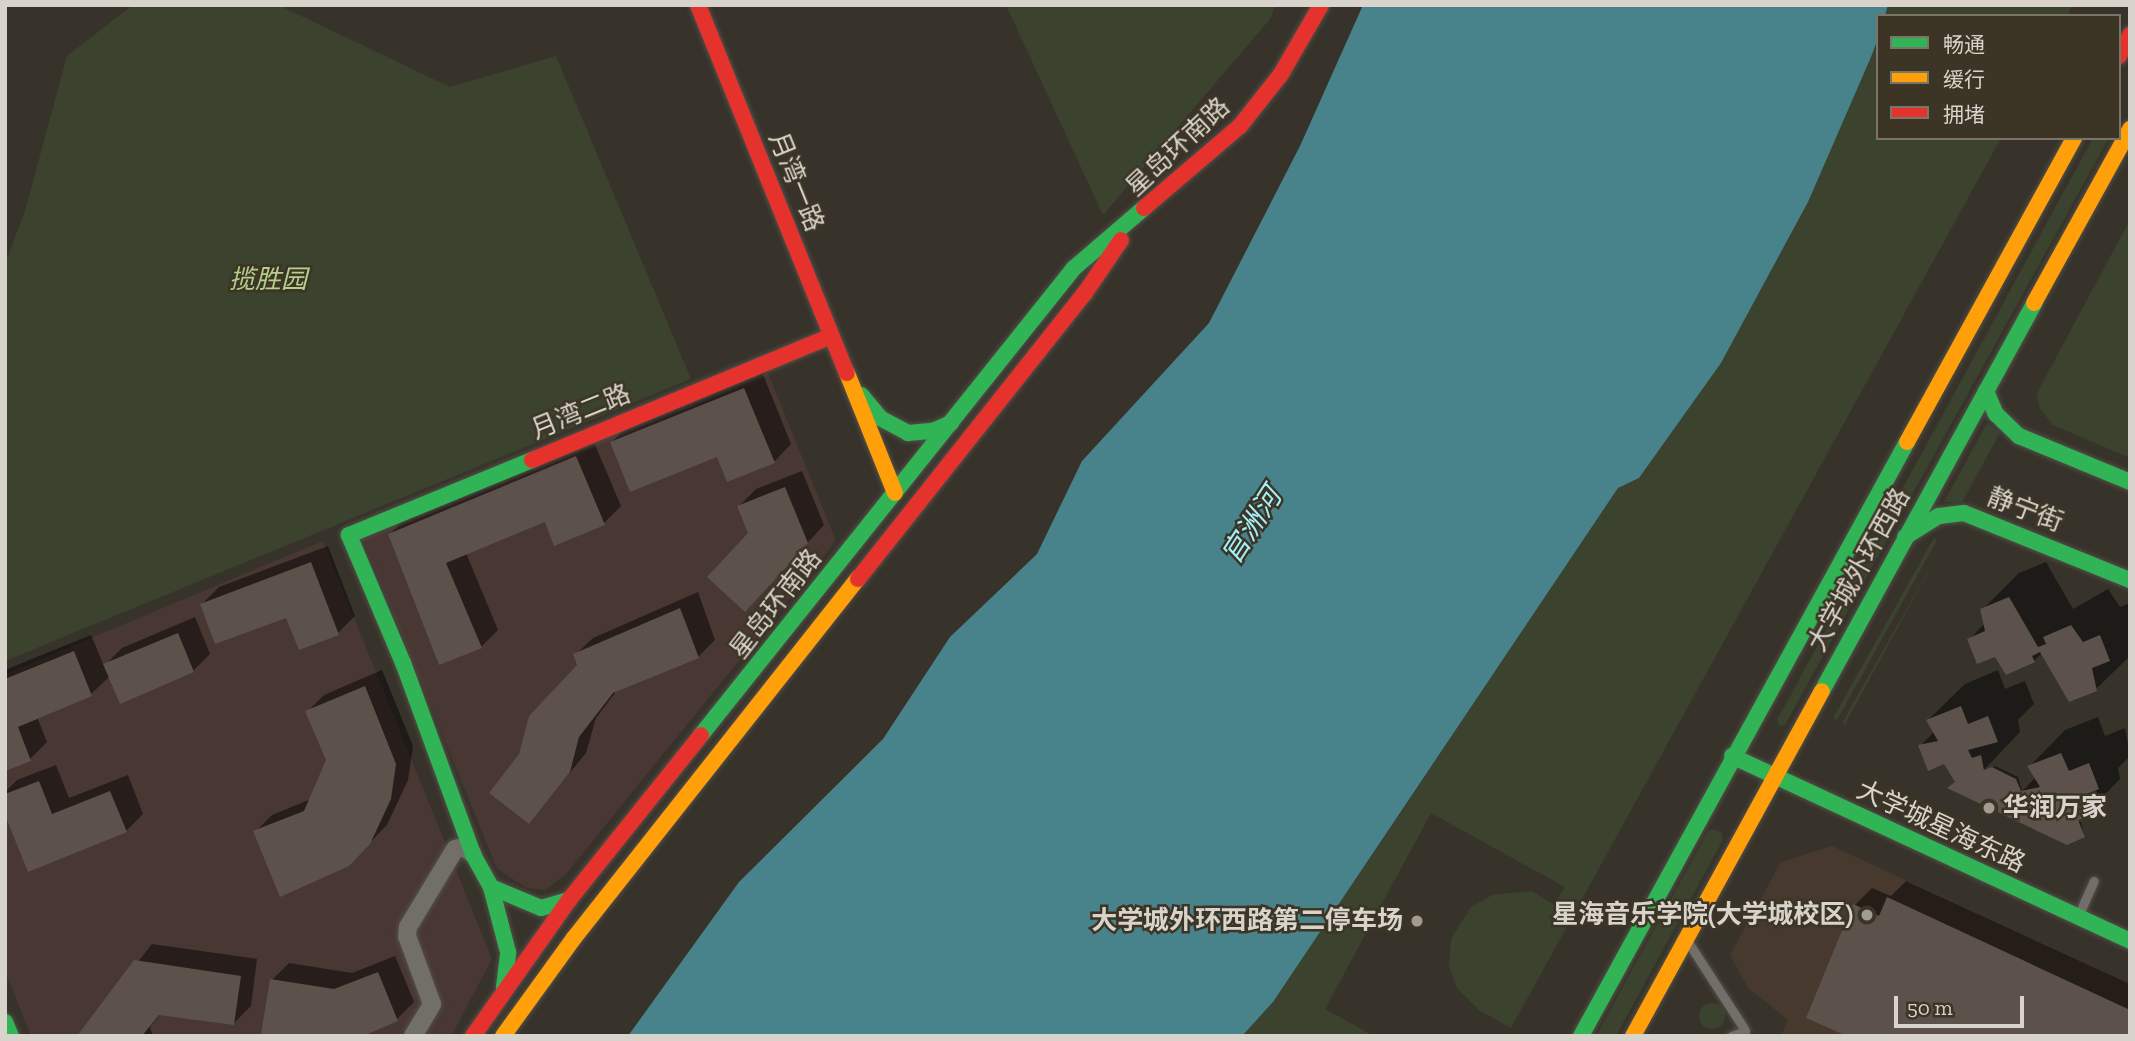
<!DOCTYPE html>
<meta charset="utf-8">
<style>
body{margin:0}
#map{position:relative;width:2135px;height:1041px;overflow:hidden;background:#37332b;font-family:"Zilla Slab","Noto Sans SC",serif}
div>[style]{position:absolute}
.commercial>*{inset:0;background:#493734}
.education>*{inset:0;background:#47392e}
.green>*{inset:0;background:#3b432e}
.round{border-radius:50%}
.water>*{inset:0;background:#48838b}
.shadow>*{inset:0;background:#0007}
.building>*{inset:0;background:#5c514b}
.roads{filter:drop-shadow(0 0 2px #524f48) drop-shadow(0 0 2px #524f48)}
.lane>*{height:9px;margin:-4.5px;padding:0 4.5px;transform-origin:4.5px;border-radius:4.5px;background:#726e68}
.street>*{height:18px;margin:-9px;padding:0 9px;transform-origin:9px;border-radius:9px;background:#726e68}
.fast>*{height:16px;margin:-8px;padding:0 8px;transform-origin:8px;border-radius:8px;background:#30b455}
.slow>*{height:16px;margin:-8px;padding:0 8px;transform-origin:8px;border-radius:8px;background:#ff9f0a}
.jam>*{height:16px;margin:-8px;padding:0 8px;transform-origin:8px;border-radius:8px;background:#e5322d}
.dots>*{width:19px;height:19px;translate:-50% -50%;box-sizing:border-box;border:4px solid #3c3526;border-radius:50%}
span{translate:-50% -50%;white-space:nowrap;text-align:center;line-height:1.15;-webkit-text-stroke:5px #3c3526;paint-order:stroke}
.street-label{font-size:26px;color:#d9d4cb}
.park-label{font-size:26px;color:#b4cf89;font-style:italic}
.poi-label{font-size:26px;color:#d9d4cb;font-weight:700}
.left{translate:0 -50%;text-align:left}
.right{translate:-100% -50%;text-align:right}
.water-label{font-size:28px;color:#a2f1fc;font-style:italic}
.frame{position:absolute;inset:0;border:7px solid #d9d4cb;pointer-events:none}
.legend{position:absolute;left:1876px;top:14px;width:245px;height:126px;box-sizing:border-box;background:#3c3526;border:2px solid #7b7568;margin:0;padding:9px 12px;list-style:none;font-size:21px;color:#d9d4cb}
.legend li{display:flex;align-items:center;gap:14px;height:35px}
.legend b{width:35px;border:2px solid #7b7568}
.scale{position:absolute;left:1894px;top:996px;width:130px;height:32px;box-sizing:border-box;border:4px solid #d9d4cb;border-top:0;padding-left:9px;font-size:21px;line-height:24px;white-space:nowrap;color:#d9d4cb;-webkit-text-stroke:5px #3c3526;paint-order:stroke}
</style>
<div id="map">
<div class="commercial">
<div style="clip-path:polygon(768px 373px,836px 541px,565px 875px,545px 890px,527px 888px,497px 869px,363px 539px)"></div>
<div style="clip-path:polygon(323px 541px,492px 959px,451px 1036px,31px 1036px,5px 971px,5px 674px)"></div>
</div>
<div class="education">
<div style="clip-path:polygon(1832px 846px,2130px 984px,2130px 1036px,1781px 1036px,1788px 1020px,1748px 988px,1730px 955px,1781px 862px)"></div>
</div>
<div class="green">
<div style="clip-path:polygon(133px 5px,278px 5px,450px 87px,556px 56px,691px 379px,5px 661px,5px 264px,25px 211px,67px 56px)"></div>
<div style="clip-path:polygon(1006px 5px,1275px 5px,1270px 19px,1103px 215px)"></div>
<div style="clip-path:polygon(1888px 5px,2073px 5px,2067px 16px,1885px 16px)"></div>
<div style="clip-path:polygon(1878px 38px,1878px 138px,2001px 138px,1511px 1028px,1479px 1010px,1457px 988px,1449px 966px,1451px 939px,1471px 907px,1492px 895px,1532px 891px,1554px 905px,1565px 887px,1431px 813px,1325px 1009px,1374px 1036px,1242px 1036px,1273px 1002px,1618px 488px,1639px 478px,1721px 363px,1808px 202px)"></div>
<div style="clip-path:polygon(2093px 138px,2109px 138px,1785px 725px,1779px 726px,1777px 720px)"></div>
<div style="clip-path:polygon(2130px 220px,2130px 458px,2053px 425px,2039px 407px,2037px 393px)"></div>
<div style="clip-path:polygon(1987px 423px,2000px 433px,1962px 502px,1944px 502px)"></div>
<div style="clip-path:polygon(1934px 538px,1937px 540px,1837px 720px,1833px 718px)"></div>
<div style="clip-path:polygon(1944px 543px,1845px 724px,1842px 723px)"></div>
<div style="clip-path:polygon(1713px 829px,1722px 833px,1723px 840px,1616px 1036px,1596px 1036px,1708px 831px)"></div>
<div class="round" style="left:1699px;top:1003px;width:26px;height:26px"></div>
</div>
<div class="water">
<div style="clip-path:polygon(1363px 5px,1888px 5px,1885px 16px,1878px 16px,1878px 38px,1871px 57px,1808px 202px,1721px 363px,1639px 478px,1618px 488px,1273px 1002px,1242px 1036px,628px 1036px,739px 882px,883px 739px,950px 637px,1037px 554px,1082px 461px,1209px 323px,1300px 146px)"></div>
</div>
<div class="shadow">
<div style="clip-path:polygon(762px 372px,791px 444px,774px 462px,612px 442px,629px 425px)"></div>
<div style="clip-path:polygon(593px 440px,621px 506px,604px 523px,546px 520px,466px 553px,498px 630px,481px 647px,390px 534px,407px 517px)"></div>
<div style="clip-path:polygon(802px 471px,824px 525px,762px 592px,750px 533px,739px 506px,756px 489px)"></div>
<div style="clip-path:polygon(328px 546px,355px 616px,338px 633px,287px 615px,202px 604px,219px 587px)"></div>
<div style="clip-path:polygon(2046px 562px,2073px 609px,2108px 589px,2120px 607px,2130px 603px,2130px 656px,2096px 689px,2042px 653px,2034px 661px,1996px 655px,1970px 639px,1984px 624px,1983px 609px,2019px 573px)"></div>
<div style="clip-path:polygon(698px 592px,715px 640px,698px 657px,618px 689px,596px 718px,586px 753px,529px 822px,521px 755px,579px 665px,575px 655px,593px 638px)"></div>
<div style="clip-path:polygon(195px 617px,210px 654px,193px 671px,110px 676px,91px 694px,37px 717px,47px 742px,30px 759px,5px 769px,5px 670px,91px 635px,104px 666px,122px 648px)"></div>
<div style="clip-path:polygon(382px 670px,413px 746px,408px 780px,387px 825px,348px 865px,255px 832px,272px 815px,311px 799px,328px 760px,307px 712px,324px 695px)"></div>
<div style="clip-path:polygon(1998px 670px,2005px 689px,2025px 681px,2034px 704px,2018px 720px,2020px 732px,1981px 773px,1995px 766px,2018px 777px,2022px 791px,2036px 777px,2029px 767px,2065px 730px,2098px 717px,2105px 736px,2125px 728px,2130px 756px,2118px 768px,2120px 779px,2084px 816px,2060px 826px,2081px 822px,2084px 836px,2067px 843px,1950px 788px,1967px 779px,1956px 780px,1944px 762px,1929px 768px,1920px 746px,1935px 731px,1928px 720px,1965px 684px)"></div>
<div style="clip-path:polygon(56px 765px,69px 798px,128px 775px,143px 814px,126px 831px,5px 811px,5px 792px,17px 780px)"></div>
<div style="clip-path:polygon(1906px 881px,2130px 984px,2130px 1036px,1855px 905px,1872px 888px,1891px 896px)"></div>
<div style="clip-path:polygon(152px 944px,257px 959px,251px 1006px,234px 1023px,161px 1013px,150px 1027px,153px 1036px,79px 1036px)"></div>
<div style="clip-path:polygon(395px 956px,414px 1002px,397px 1019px,359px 1036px,263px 1032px,272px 980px,289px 963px,352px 973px)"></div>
</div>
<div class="building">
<div style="clip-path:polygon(744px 388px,775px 463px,727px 482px,717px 457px,630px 492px,610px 442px)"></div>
<div style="clip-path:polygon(576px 456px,605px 525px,554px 546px,545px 522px,446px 563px,482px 648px,439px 665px,388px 534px)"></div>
<div style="clip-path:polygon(785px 487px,808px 543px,745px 612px,707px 577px,748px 533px,737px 506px)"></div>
<div style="clip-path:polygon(311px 562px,339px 635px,299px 650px,286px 618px,215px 644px,200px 604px)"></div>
<div style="clip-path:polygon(2009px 597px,2038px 647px,2046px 644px,2043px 637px,2071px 625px,2083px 642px,2100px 635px,2110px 661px,2092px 668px,2097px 691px,2069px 702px,2040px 652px,2032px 656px,2035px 662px,2006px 675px,1995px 657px,1977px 664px,1967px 639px,1985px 631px,1980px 609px)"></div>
<div style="clip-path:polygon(680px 608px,699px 658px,613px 693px,579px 737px,570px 772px,529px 824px,489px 793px,519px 754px,529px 716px,577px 665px,573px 654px)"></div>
<div style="clip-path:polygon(178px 633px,194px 672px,120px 704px,103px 664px)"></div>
<div style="clip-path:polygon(74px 651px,92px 696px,18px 727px,31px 761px,5px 771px,5px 679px)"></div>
<div style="clip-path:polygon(365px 686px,396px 764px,391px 799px,370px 844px,349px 866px,280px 897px,253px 831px,304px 811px,326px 760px,305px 711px)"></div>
<div style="clip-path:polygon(1961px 706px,1968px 724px,1988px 716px,1998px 742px,1968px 750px,1972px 758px,1981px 755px,1984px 770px,1992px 767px,2016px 779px,2021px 791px,2040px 787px,2027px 766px,2061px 753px,2069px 771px,2089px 763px,2099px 789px,2080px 797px,2086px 810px,2085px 818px,2078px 820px,2085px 837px,2067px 845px,1947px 788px,1955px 782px,1944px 764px,1928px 771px,1918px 745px,1938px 741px,1926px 720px)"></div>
<div style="clip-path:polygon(39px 781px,52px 814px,110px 791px,127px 832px,28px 872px,5px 815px,5px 794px)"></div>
<div style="clip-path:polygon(1887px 897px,2130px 1010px,2130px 1036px,1847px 1036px,1806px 1018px,1853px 904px,1879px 916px)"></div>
<div style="clip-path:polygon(134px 960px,241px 976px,234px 1025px,159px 1015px,142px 1036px,77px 1036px)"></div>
<div style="clip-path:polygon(378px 972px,398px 1021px,363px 1036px,261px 1034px,270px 979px,334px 989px)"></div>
</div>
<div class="roads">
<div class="lane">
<div style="left:2079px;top:914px;width:36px;rotate:-66deg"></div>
<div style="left:1688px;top:942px;width:101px;rotate:57.1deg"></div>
<div style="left:1743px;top:1027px;width:4px;rotate:63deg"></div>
<div style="left:1745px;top:1031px;width:15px;rotate:160deg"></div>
</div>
<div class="street">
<div style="left:413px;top:1036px;width:37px;rotate:-59deg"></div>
<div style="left:432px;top:1004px;width:72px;rotate:-110.2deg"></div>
<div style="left:407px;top:936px;width:9px;rotate:-84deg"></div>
<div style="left:408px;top:927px;width:91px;rotate:-58.9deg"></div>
<div style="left:455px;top:849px;width:9px;rotate:-13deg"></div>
<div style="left:464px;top:847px;width:11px;rotate:38deg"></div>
</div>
<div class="fast">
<div style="left:1986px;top:391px;width:25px;rotate:67deg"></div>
<div style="left:1996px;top:414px;width:32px;rotate:44deg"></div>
<div style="left:2019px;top:436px;width:120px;rotate:22.5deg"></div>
<div style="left:861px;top:395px;width:30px;rotate:50deg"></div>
<div style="left:880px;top:418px;width:32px;rotate:28deg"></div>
<div style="left:908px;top:433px;width:25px;rotate:-5deg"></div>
<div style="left:933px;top:431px;width:20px;rotate:-24deg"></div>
<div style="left:1905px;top:537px;width:40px;rotate:-32deg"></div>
<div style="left:1939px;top:516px;width:25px;rotate:-7deg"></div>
<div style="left:1964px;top:513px;width:179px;rotate:22deg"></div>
<div style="left:1822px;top:691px;width:442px;rotate:-61.3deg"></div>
<div style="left:701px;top:735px;width:598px;rotate:-51.39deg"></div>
<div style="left:1074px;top:268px;width:92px;rotate:-40.6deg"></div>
<div style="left:1732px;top:756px;width:439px;rotate:24.9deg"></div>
<div style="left:491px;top:887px;width:54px;rotate:22.8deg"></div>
<div style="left:541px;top:908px;width:29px;rotate:-16deg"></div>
<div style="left:504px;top:987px;width:35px;rotate:-83deg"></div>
<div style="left:508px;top:952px;width:67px;rotate:-104.7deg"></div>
<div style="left:491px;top:887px;width:38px;rotate:-119deg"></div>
<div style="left:473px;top:854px;width:203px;rotate:-110.1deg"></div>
<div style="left:403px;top:663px;width:139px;rotate:-112.9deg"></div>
<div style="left:349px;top:535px;width:198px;rotate:-22.3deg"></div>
<div style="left:5px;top:1022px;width:15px;rotate:67deg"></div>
<div style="left:1581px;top:1036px;width:678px;rotate:-61.24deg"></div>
</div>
<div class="slow">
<div style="left:2034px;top:303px;width:199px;rotate:-61.1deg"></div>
<div style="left:847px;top:373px;width:129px;rotate:68.2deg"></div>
<div style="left:1907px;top:442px;width:347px;rotate:-61.2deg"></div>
<div style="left:503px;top:1036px;width:121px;rotate:-54.1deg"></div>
<div style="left:574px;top:938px;width:458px;rotate:-51.7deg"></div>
<div style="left:1633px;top:1036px;width:393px;rotate:-61.3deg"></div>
</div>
<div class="jam">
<div style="left:698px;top:5px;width:397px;rotate:68deg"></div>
<div style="left:2119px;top:56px;width:24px;rotate:-62deg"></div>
<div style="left:1144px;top:208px;width:126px;rotate:-40.5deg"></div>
<div style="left:1240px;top:126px;width:66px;rotate:-51.7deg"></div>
<div style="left:1281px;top:74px;width:80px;rotate:-59.9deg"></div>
<div style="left:532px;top:460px;width:324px;rotate:-22.5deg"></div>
<div style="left:858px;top:579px;width:365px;rotate:-51.6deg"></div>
<div style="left:1085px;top:293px;width:64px;rotate:-55.8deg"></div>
<div style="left:473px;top:1036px;width:166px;rotate:-54.8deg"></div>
<div style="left:569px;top:900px;width:211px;rotate:-51.3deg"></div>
</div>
</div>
<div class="dots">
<div style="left:1989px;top:808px;background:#a09c93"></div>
<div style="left:1867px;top:915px;background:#a09c93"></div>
<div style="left:1417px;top:921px;background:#a09c93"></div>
</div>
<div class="street-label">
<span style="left:1178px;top:147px;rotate:-43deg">星岛环南路</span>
<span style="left:796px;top:182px;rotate:68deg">月湾一路</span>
<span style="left:581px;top:412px;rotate:-22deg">月湾二路</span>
<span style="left:2025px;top:510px;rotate:21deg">静宁街</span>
<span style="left:1859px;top:570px;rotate:-61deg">大学城外环西路</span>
<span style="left:776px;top:604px;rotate:-52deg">星岛环南路</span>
<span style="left:1941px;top:827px;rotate:25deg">大学城星海东路</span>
</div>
<div class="park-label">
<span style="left:268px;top:280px">揽胜园</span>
</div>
<div class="poi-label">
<span class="left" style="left:2003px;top:808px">华润万家</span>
<span class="right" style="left:1853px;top:915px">星海音乐学院(大学城校区)</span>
<span class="right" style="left:1403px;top:921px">大学城外环西路第二停车场</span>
</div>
<div class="water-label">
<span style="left:1252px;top:526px;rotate:-57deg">官洲河</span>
</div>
<div class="frame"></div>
<ul class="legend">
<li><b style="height:9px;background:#30b455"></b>畅通</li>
<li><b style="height:9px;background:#ff9f0a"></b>缓行</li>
<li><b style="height:9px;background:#e5322d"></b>拥堵</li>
</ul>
<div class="scale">50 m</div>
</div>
